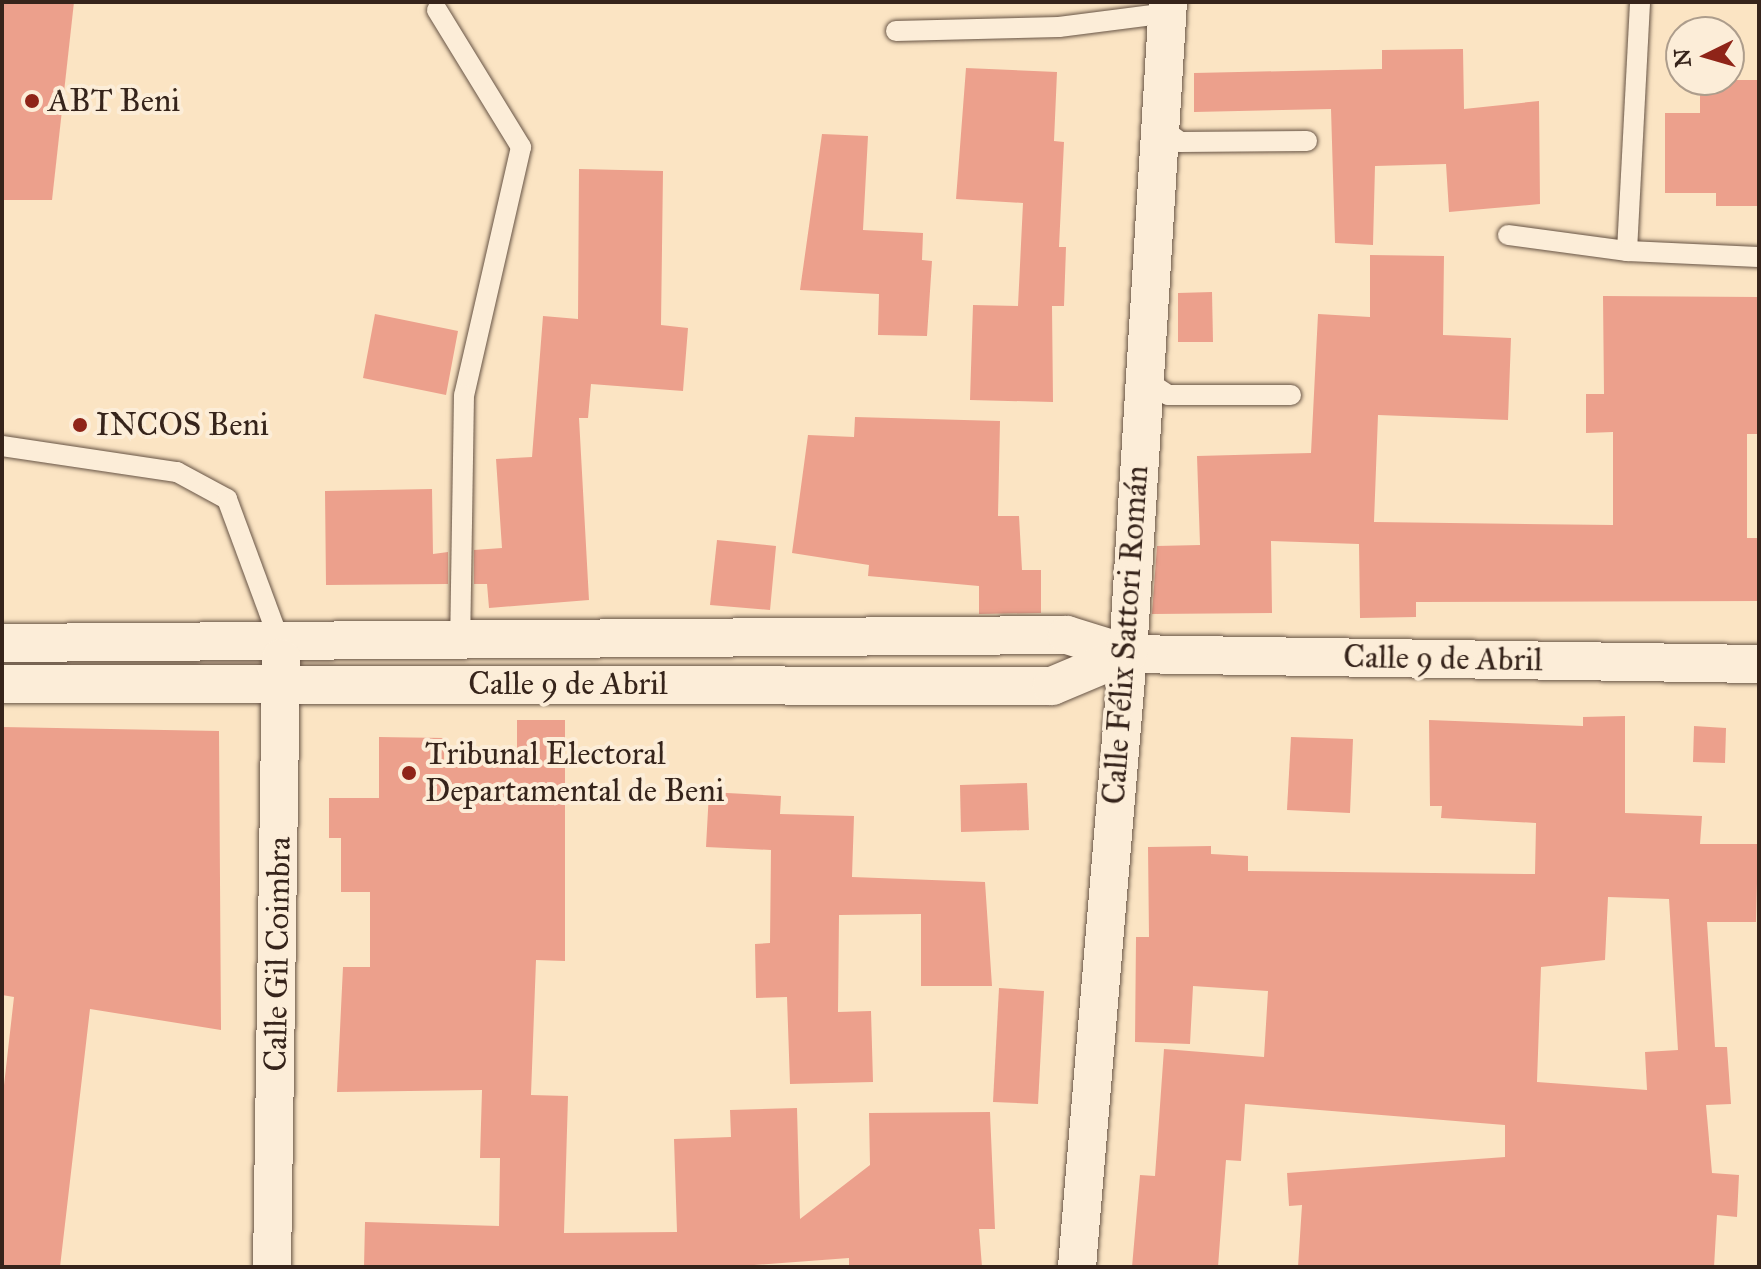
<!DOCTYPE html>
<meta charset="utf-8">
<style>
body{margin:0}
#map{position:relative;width:1761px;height:1269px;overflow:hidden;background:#fbe4c3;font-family:"IM FELL Great Primer",serif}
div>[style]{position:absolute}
.building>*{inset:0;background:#eca08c}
.roads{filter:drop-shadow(0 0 2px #675445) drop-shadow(0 0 2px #675445)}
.lane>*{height:20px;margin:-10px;padding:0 10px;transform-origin:10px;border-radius:10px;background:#fcedd8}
.street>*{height:38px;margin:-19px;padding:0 19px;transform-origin:19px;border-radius:19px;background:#fcedd8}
.dots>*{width:22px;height:22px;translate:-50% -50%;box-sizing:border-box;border:4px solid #fcedd8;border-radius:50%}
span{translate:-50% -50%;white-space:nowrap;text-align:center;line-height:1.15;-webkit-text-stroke:8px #fcedd8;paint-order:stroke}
.poi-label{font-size:32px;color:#36241b}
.left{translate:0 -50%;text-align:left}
.street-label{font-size:32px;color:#36241b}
.frame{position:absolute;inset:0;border:4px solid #36241b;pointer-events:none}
.north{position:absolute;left:1665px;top:16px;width:80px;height:80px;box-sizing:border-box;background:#fcedd8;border:2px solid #ad9d8c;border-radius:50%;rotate:265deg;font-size:22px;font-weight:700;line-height:32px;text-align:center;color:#36241b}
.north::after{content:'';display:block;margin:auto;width:28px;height:36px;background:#8f2418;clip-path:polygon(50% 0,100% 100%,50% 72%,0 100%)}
</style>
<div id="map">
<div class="building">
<div style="clip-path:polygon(2px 2px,74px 2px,52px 200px,2px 200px)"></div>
<div style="clip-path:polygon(1463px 49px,1464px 109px,1539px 101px,1540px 204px,1449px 212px,1446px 164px,1375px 166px,1373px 245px,1335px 243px,1331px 109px,1194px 112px,1194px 73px,1382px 69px,1382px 50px)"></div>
<div style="clip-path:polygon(966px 68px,1057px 72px,1054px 141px,1064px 142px,1059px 247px,1066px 247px,1064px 306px,1052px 306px,1053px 402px,970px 400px,973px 305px,1018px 306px,1023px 203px,956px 199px)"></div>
<div style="clip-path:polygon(1700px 80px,1759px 80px,1759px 206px,1716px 206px,1716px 193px,1665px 193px,1665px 113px,1700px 113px)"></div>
<div style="clip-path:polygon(822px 134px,868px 136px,863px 230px,923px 233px,922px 260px,932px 261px,927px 336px,878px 335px,879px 294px,800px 290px)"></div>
<div style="clip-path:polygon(579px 169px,663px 171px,661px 325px,688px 328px,683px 391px,591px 384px,588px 418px,579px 418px,589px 600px,489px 608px,487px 584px,474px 584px,474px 550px,502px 548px,496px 459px,532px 457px,543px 316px,578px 319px)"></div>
<div style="clip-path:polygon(1370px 255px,1444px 256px,1443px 335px,1511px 338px,1508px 420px,1378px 415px,1374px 522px,1613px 525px,1613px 432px,1586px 433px,1586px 394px,1604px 394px,1603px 296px,1759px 297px,1759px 434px,1747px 434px,1747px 538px,1759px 538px,1759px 601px,1416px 602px,1416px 617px,1360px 618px,1359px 544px,1271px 541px,1272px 613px,1152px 614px,1157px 546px,1200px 545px,1197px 456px,1311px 453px,1318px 314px,1370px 317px)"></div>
<div style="clip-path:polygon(1212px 292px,1213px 342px,1178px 342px,1178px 293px)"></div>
<div style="clip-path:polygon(375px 314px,458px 331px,446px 395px,363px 378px)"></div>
<div style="clip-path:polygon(855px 417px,1000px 421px,998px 516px,1019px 516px,1022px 570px,1041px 570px,1041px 613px,979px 614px,979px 586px,868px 576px,869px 565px,792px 553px,808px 435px,854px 437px)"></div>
<div style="clip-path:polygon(432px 489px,433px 554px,448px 552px,448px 584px,326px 585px,325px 491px)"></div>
<div style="clip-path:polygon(717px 540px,776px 546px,770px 610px,710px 605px)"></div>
<div style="clip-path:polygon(evenodd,1625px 716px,1625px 813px,1702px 816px,1700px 844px,1758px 844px,1756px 922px,1707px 922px,1715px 1047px,1727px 1047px,1731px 1104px,1706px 1105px,1712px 1173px,1739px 1175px,1737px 1217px,1717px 1215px,1714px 1267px,1298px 1267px,1302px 1205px,1289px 1206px,1287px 1173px,1505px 1157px,1505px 1125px,1245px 1104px,1241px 1161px,1226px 1160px,1218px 1267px,1132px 1267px,1140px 1175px,1155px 1176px,1164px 1049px,1264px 1057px,1268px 991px,1193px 986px,1190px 1044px,1135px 1042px,1136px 937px,1149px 937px,1148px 847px,1211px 846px,1211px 854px,1248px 856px,1248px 871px,1535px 874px,1536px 823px,1441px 818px,1442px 806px,1430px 806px,1429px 720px,1583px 726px,1583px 717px,1625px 716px,1608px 897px,1669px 899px,1678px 1050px,1645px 1052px,1647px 1090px,1537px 1082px,1541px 967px,1605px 960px,1608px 897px)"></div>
<div style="clip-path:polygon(517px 720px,565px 720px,565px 961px,536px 960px,531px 1095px,568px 1096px,564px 1233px,677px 1232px,674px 1139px,731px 1137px,730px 1110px,797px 1108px,800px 1219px,870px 1165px,869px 1113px,990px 1112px,995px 1229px,979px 1229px,982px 1267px,849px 1267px,849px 1258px,727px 1267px,364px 1267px,365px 1222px,499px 1226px,500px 1158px,480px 1158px,482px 1090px,337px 1092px,343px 967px,370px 967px,370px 892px,341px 892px,341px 838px,329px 838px,329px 798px,379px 798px,379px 737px,444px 738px,444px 761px,517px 762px)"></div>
<div style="clip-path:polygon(1694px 726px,1726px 728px,1725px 763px,1693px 762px)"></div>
<div style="clip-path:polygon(2px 727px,219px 731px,221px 1030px,90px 1009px,60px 1267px,2px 1267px,2px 1103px,14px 997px,2px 995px)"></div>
<div style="clip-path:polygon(1291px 737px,1353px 739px,1350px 813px,1287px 810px)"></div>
<div style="clip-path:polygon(1027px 783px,1029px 830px,961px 832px,960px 785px)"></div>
<div style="clip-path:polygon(709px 792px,781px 796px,780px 814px,854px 816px,852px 877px,985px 882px,992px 986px,921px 986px,921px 914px,839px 915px,838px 1012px,871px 1011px,873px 1082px,790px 1084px,787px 997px,756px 998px,755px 944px,770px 943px,771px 850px,706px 847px)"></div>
<div style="clip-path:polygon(999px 988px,1044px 991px,1038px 1104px,993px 1102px)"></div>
</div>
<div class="roads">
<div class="lane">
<div style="left:437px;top:10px;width:161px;rotate:58.5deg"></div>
<div style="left:521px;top:147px;width:254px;rotate:102.9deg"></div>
<div style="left:464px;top:395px;width:246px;rotate:90.9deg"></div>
<div style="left:896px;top:31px;width:163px;rotate:-1.4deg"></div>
<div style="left:1059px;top:27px;width:110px;rotate:-7.3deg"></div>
<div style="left:1157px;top:125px;width:29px;rotate:36deg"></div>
<div style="left:1180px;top:142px;width:127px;rotate:-0.5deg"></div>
<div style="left:1508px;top:235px;width:120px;rotate:7.7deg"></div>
<div style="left:1627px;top:251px;width:249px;rotate:-87deg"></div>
<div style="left:1627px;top:251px;width:132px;rotate:2.6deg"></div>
<div style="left:1142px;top:378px;width:31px;rotate:33deg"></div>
<div style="left:1168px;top:395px;width:123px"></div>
<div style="left:2px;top:446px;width:177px;rotate:8.5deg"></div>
<div style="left:177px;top:472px;width:57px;rotate:28.4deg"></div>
<div style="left:227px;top:499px;width:153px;rotate:69.7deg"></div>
</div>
<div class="street">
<div style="left:2px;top:643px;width:1065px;rotate:-0.43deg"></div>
<div style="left:1067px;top:635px;width:64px;rotate:17.3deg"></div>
<div style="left:1128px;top:654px;width:631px;rotate:0.91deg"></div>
<div style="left:2px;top:684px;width:1050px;rotate:0.11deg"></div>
<div style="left:1052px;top:686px;width:82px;rotate:-22.8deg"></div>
<div style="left:272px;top:1267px;width:609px;rotate:-89.15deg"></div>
<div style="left:1077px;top:1267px;width:615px;rotate:-85.24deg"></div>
<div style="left:1128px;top:654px;width:653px;rotate:-86.49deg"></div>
</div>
</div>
<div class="dots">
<div style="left:32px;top:101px;background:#8f2418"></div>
<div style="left:80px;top:425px;background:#8f2418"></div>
<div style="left:409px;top:773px;background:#8f2418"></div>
</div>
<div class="poi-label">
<span class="left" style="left:48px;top:101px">ABT Beni</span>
<span class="left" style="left:96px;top:425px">INCOS Beni</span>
<span class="left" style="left:425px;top:773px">Tribunal Electoral<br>Departamental de Beni</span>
</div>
<div class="street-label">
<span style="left:1126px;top:635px;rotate:-86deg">Calle Félix Sattori Román</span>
<span style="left:1443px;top:659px;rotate:1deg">Calle 9 de Abril</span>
<span style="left:568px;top:684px">Calle 9 de Abril</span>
<span style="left:278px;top:954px;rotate:-89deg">Calle Gil Coimbra</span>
</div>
<div class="frame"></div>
<div class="north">N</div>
</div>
